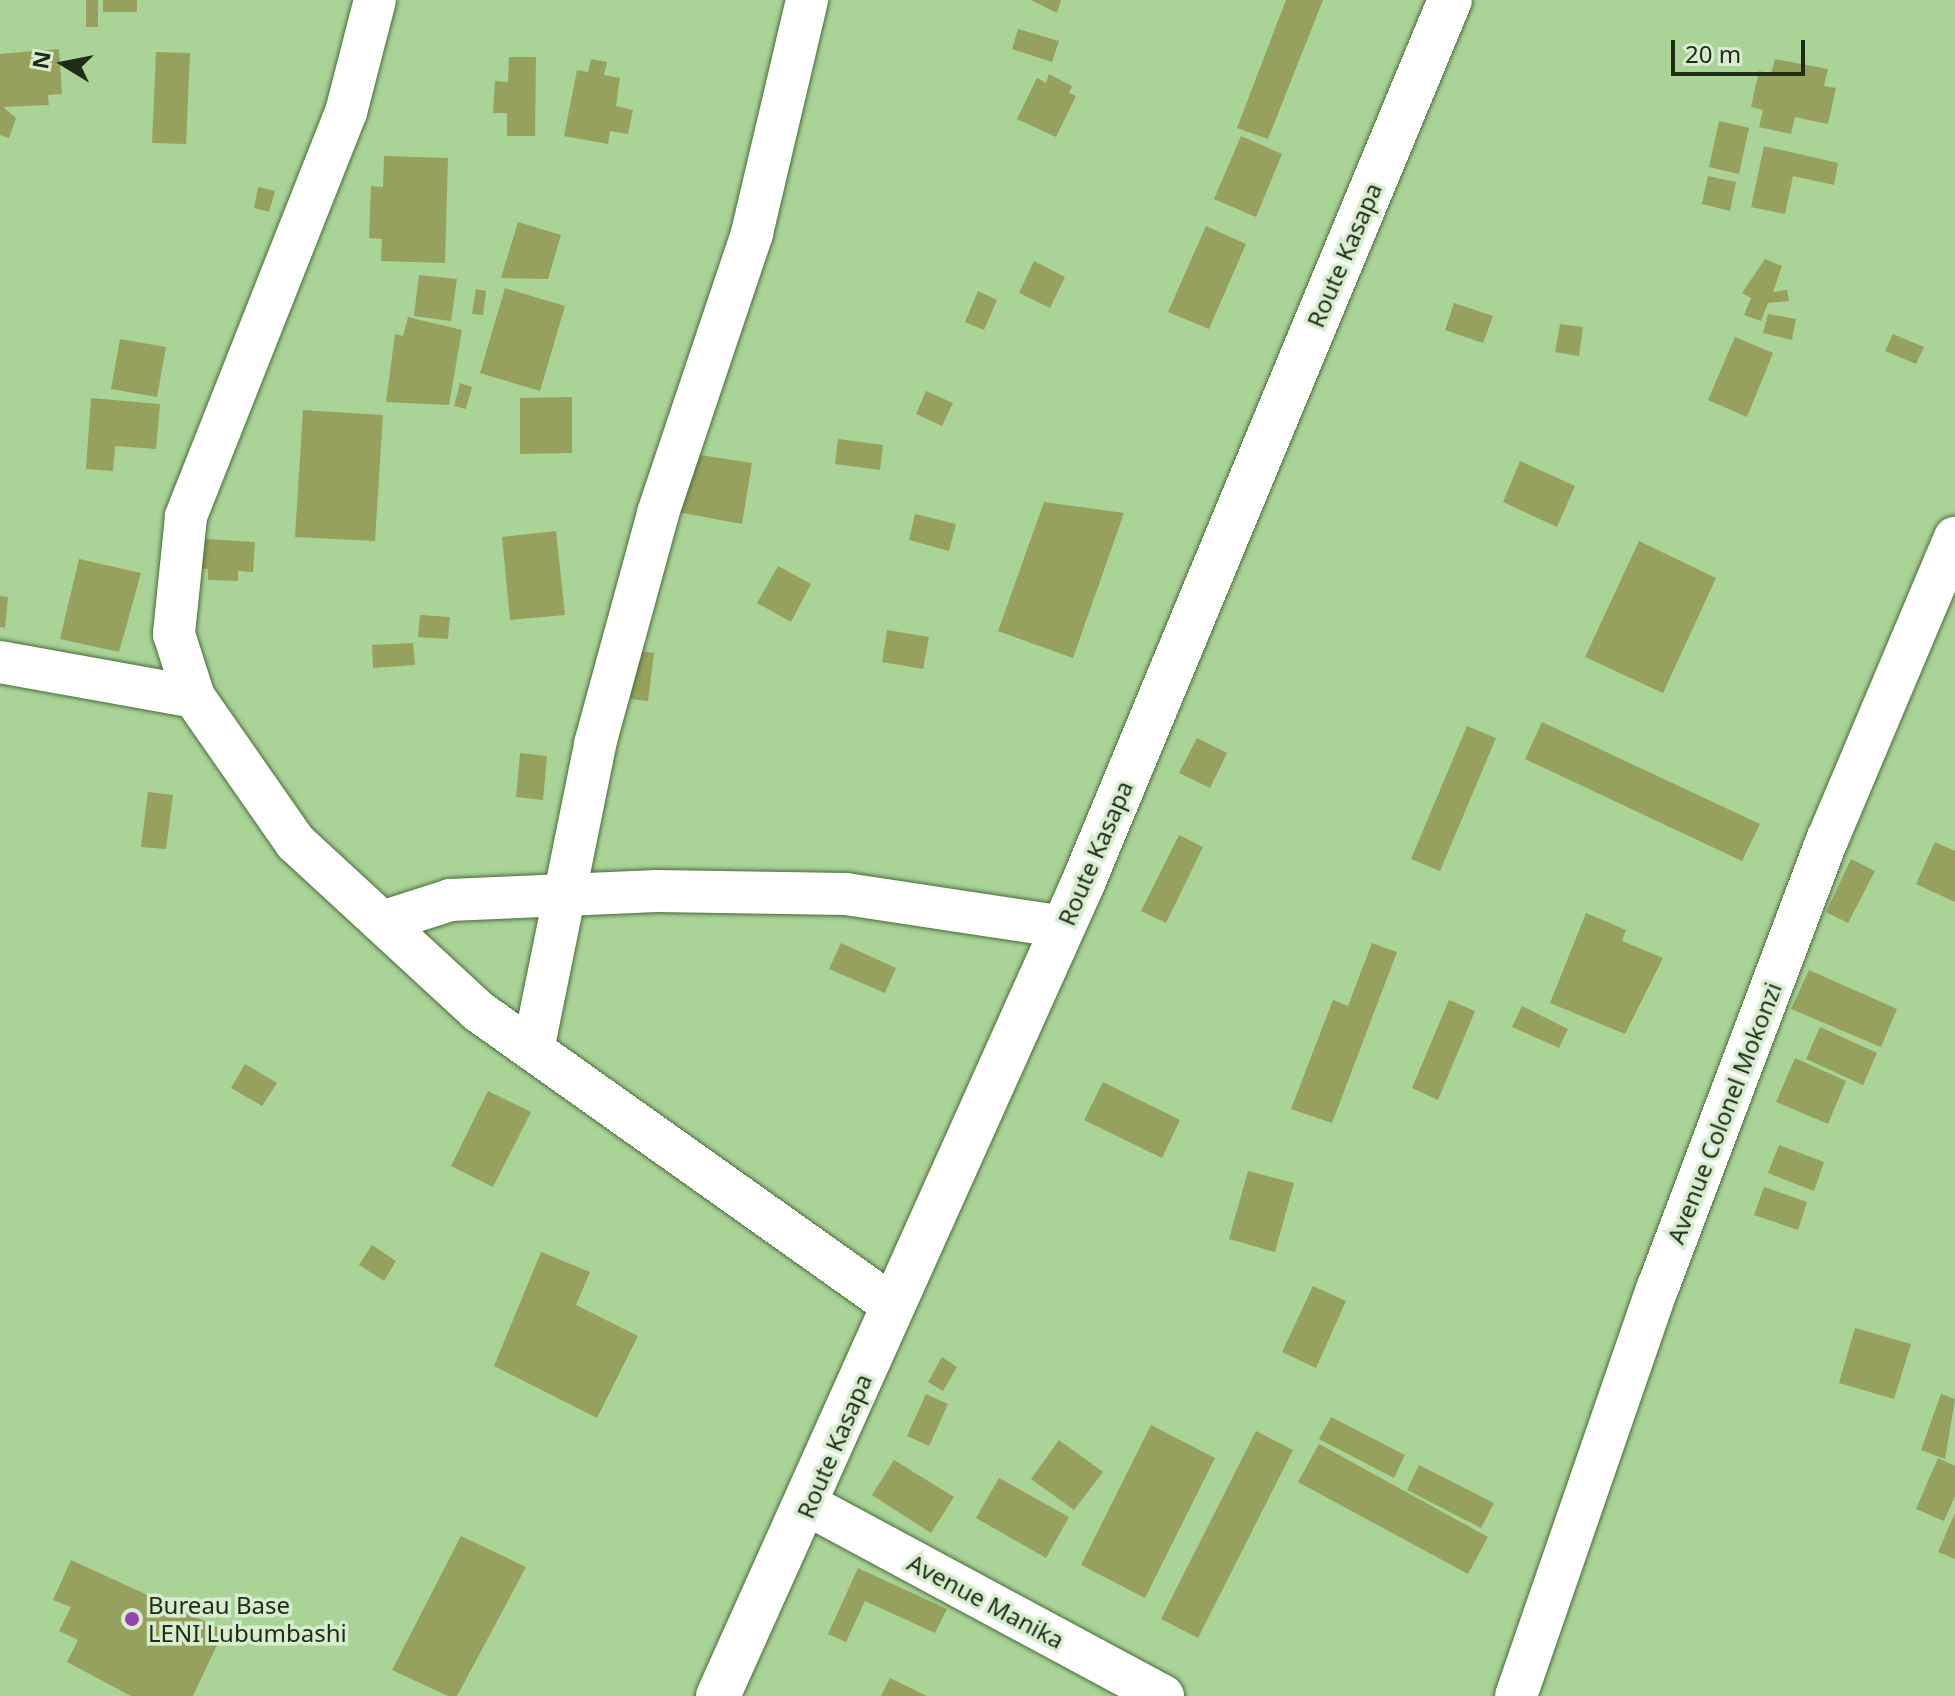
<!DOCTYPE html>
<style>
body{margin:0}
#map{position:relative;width:1955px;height:1696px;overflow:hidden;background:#aad398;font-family:"Noto Sans",sans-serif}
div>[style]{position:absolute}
.building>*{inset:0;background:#96a15d}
.roads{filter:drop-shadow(0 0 2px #486c36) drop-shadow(0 0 2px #486c36)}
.street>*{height:42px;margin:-21px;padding:0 21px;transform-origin:21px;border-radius:21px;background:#fff}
.secondary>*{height:44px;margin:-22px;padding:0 22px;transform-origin:22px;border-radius:22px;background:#fff}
.dots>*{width:22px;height:22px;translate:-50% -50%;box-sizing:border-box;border:4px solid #d8edcf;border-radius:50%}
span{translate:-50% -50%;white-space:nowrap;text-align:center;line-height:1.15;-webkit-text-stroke:7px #d8edcf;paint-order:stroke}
.street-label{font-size:24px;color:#1d2d16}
.poi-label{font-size:24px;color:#1d2d16}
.left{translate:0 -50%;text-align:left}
.north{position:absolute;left:24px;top:24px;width:80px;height:80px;-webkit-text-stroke:6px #d8edcf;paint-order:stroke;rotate:280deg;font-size:22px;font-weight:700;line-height:32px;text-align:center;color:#1d2d16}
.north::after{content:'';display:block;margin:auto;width:28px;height:36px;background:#1d2d16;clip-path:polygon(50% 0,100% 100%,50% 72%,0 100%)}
.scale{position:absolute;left:1671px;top:40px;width:134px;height:36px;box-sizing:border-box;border:4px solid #1d2d16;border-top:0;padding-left:10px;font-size:24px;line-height:28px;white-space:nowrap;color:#1d2d16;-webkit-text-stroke:6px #d8edcf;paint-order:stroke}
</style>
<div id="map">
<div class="building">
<div style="clip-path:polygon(86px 0,98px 0,98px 27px,86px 27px)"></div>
<div style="clip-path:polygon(103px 0,137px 0,137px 12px,103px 12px)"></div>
<div style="clip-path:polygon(1031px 0,1061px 0,1057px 13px)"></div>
<div style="clip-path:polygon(1286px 0,1323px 0,1268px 139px,1237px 128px)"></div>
<div style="clip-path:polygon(1018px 29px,1059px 41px,1052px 62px,1012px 49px)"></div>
<div style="clip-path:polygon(59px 49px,62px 94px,48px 95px,49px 105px,3px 107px,16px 118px,9px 138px,0 135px,0 54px)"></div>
<div style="clip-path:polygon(156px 52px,190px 53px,186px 144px,152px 143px)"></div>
<div style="clip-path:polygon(509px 57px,536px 57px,535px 136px,507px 136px,507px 113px,493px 113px,495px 81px,508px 82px)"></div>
<div style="clip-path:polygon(591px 59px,607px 62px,604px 75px,620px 78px,616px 106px,633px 110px,628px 134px,610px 131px,608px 144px,564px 136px,577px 70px,588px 72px)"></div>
<div style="clip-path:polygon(1775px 59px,1828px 69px,1824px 86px,1836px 88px,1828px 124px,1795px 117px,1791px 134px,1759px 127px,1763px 110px,1751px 107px,1759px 71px,1771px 74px)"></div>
<div style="clip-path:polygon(1049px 74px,1072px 86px,1069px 93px,1076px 96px,1056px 137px,1017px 119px,1037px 78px,1046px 83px)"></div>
<div style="clip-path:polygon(1719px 121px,1749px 128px,1739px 174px,1709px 167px)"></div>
<div style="clip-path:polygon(1241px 136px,1282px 154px,1256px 217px,1214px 199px)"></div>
<div style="clip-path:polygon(1764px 146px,1838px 163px,1834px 185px,1793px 176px,1785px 214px,1751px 207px)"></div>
<div style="clip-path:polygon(384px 156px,448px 158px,445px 263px,381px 261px,382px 239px,369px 238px,371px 186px,383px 187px)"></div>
<div style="clip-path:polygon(1708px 176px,1736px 182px,1730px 211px,1702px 204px)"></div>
<div style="clip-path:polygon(258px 187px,275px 191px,269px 212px,254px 208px)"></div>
<div style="clip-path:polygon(518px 222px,561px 235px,548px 279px,501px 278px)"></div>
<div style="clip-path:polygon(1206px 226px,1246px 244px,1209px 329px,1168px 312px)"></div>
<div style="clip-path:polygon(1765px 259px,1782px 266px,1773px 292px,1787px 290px,1789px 301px,1768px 303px,1761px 321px,1744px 315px,1751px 298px,1742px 293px)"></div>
<div style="clip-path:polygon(1034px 261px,1065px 277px,1050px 308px,1019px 293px)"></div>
<div style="clip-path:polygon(419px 275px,457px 279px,451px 321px,414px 316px)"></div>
<div style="clip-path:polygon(505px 288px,565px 306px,540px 391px,480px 373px)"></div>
<div style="clip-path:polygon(476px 289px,486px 291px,483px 315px,472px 314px)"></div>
<div style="clip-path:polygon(978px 291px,997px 300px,984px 330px,965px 322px)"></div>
<div style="clip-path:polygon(1454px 303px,1493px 316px,1483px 343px,1445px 330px)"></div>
<div style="clip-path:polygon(1768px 314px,1796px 319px,1792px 340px,1763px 333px)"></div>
<div style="clip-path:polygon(408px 317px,462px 330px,449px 405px,386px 402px,395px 334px,403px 336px)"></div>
<div style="clip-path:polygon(1560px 324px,1583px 327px,1579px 356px,1555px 352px)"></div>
<div style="clip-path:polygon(1893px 334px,1924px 347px,1916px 364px,1885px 351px)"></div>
<div style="clip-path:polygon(1735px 337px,1773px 353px,1747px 417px,1708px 400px)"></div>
<div style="clip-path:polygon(120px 339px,166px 347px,157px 397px,111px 389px)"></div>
<div style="clip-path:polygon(460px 383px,472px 387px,466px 409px,454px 406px)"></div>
<div style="clip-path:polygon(926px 391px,953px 403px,942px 426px,916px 414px)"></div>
<div style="clip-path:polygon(572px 397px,572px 453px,520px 454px,520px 398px)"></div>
<div style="clip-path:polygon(91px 398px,160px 404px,156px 449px,115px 446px,113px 471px,86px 469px)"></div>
<div style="clip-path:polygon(303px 410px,383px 415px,375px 541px,295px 537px)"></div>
<div style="clip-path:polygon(838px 439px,883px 445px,880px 470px,835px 464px)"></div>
<div style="clip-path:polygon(694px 454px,752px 463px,742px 524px,672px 511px)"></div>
<div style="clip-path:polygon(1520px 461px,1575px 486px,1557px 527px,1503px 502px)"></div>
<div style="clip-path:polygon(1044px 502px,1124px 513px,1073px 658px,998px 631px)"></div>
<div style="clip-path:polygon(915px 514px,956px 524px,949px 551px,909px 540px)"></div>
<div style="clip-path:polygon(556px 531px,565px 615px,510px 620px,502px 537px)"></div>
<div style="clip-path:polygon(191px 538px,255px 542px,253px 572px,238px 571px,238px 581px,208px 580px,208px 569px,189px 568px)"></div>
<div style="clip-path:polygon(1639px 541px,1716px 578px,1663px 693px,1585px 657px)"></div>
<div style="clip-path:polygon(79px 559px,141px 573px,119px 652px,60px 639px)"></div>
<div style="clip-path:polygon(778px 566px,811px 584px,791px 622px,757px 603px)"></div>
<div style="clip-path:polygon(0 596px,8px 597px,5px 628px,0 627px)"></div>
<div style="clip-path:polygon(420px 615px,450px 617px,448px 639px,418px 637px)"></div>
<div style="clip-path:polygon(887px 630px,929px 637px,923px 669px,882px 662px)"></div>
<div style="clip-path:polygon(413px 643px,415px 665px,373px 668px,372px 645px)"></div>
<div style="clip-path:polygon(628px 650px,654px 653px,648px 701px,622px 698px)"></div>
<div style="clip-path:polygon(1542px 722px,1760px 824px,1742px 861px,1525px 759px)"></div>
<div style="clip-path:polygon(1467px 726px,1496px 738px,1440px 871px,1411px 859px)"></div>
<div style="clip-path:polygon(1197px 738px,1227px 753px,1210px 788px,1179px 773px)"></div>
<div style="clip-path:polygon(520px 753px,547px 756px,543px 800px,516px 797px)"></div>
<div style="clip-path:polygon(148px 792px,173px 795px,166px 849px,141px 847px)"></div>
<div style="clip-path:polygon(1179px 835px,1203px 847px,1166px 923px,1141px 911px)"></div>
<div style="clip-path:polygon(1935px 842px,1955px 851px,1955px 902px,1916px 884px)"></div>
<div style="clip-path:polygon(1851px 859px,1875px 871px,1848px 923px,1826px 912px)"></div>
<div style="clip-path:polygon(1586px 913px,1626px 930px,1622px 941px,1663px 958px,1625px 1034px,1550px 1003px)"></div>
<div style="clip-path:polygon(841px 943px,896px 968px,885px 993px,829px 969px)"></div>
<div style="clip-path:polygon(1372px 943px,1397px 952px,1332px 1123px,1291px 1109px,1333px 1000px,1348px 1006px)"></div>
<div style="clip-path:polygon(1809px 970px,1897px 1009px,1881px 1047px,1791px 1009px)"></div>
<div style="clip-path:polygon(1449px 1000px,1475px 1011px,1438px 1100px,1412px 1088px)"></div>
<div style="clip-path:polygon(1522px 1006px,1568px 1029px,1559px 1048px,1512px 1027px)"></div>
<div style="clip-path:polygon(1820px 1027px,1877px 1053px,1863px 1085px,1806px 1059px)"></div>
<div style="clip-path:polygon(1795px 1058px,1846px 1081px,1828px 1124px,1776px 1102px)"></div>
<div style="clip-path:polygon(245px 1064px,277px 1083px,262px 1106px,231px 1088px)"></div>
<div style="clip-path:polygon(1103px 1082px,1180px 1120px,1162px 1158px,1084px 1120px)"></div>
<div style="clip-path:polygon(488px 1091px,531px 1112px,493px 1187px,451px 1166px)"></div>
<div style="clip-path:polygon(1779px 1145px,1824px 1162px,1814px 1191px,1768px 1173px)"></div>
<div style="clip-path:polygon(1248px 1171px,1294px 1183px,1275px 1252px,1229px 1239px)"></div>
<div style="clip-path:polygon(1764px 1187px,1807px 1202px,1798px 1230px,1754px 1215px)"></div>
<div style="clip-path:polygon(372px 1245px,396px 1261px,384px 1281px,359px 1265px)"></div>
<div style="clip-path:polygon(541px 1252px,590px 1272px,576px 1305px,638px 1336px,597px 1418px,494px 1366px)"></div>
<div style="clip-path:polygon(1313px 1286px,1346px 1301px,1316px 1368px,1282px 1352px)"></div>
<div style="clip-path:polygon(1855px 1328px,1911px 1344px,1894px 1399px,1839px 1383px)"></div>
<div style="clip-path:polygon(942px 1357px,957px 1367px,943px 1391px,928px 1382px)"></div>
<div style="clip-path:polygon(926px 1394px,948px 1404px,929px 1446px,907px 1436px)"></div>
<div style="clip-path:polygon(1941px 1394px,1955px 1399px,1945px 1459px,1921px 1450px)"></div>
<div style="clip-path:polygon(1331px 1417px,1405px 1455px,1394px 1478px,1319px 1439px)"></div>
<div style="clip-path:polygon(1151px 1425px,1215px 1458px,1145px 1598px,1081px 1565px)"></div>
<div style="clip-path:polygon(1256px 1431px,1293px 1450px,1198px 1638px,1161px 1619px)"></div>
<div style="clip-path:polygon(1059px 1440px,1103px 1472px,1074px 1510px,1031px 1479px)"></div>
<div style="clip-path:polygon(1319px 1444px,1488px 1537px,1468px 1574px,1298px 1482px)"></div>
<div style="clip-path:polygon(1938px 1458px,1955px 1466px,1955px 1496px,1944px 1521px,1916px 1509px)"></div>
<div style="clip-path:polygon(894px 1460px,954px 1497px,931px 1533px,872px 1495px)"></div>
<div style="clip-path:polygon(1419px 1465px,1494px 1503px,1481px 1528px,1407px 1490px)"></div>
<div style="clip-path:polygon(999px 1478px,1069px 1517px,1046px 1558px,976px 1518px)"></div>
<div style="clip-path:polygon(1955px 1513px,1955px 1559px,1938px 1552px)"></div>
<div style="clip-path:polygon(461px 1536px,526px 1567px,457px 1696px,448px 1696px,392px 1670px)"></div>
<div style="clip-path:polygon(71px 1560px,224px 1630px,193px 1696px,131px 1696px,67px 1662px,78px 1640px,59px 1631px,71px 1607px,53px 1600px)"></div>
<div style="clip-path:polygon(858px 1568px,947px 1609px,935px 1633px,865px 1601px,846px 1642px,828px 1634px)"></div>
<div style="clip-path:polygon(890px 1678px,927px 1696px,881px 1696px)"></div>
</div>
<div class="roads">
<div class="street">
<div style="left:375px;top:0;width:116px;rotate:104.5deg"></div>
<div style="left:346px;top:112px;width:435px;rotate:111.6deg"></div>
<div style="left:186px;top:517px;width:118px;rotate:95.9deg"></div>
<div style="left:174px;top:634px;width:66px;rotate:72.4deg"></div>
<div style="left:194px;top:697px;width:177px;rotate:55.1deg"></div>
<div style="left:295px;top:842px;width:249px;rotate:42.7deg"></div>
<div style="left:478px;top:1011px;width:508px;rotate:35.38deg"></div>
<div style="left:0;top:662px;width:197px;rotate:10.2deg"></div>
<div style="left:382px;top:922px;width:71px;rotate:-17.9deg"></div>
<div style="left:450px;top:900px;width:207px;rotate:-2.5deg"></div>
<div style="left:657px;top:891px;width:189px;rotate:0.9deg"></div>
<div style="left:846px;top:894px;width:219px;rotate:8.6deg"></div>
<div style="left:533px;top:1050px;width:312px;rotate:-78.5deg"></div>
<div style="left:595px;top:744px;width:239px;rotate:-74.7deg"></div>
<div style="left:658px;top:513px;width:295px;rotate:-71.4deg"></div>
<div style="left:752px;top:233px;width:239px;rotate:-76.7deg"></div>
<div style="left:810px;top:1506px;width:401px;rotate:28.3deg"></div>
<div style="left:1516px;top:1696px;width:433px;rotate:-70.9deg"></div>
<div style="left:1658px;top:1287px;width:480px;rotate:-69.3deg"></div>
<div style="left:1828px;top:838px;width:326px;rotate:-67.1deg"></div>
</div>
<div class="secondary">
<div style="left:718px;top:1696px;width:891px;rotate:-65.82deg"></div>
<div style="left:1083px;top:883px;width:956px;rotate:-67.43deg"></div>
</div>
</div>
<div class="dots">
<div style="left:132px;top:1619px;background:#9544b3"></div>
</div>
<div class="street-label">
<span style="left:1344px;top:255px;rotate:-67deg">Route Kasapa</span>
<span style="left:1095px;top:853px;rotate:-67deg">Route Kasapa</span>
<span style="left:1724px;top:1113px;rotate:-69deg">Avenue Colonel Mokonzi</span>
<span style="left:834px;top:1446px;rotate:-67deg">Route Kasapa</span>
<span style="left:986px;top:1601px;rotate:28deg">Avenue Manika</span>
</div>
<div class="poi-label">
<span class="left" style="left:148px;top:1619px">Bureau Base<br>LENI Lubumbashi</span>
</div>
<div class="north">N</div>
<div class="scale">20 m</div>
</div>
